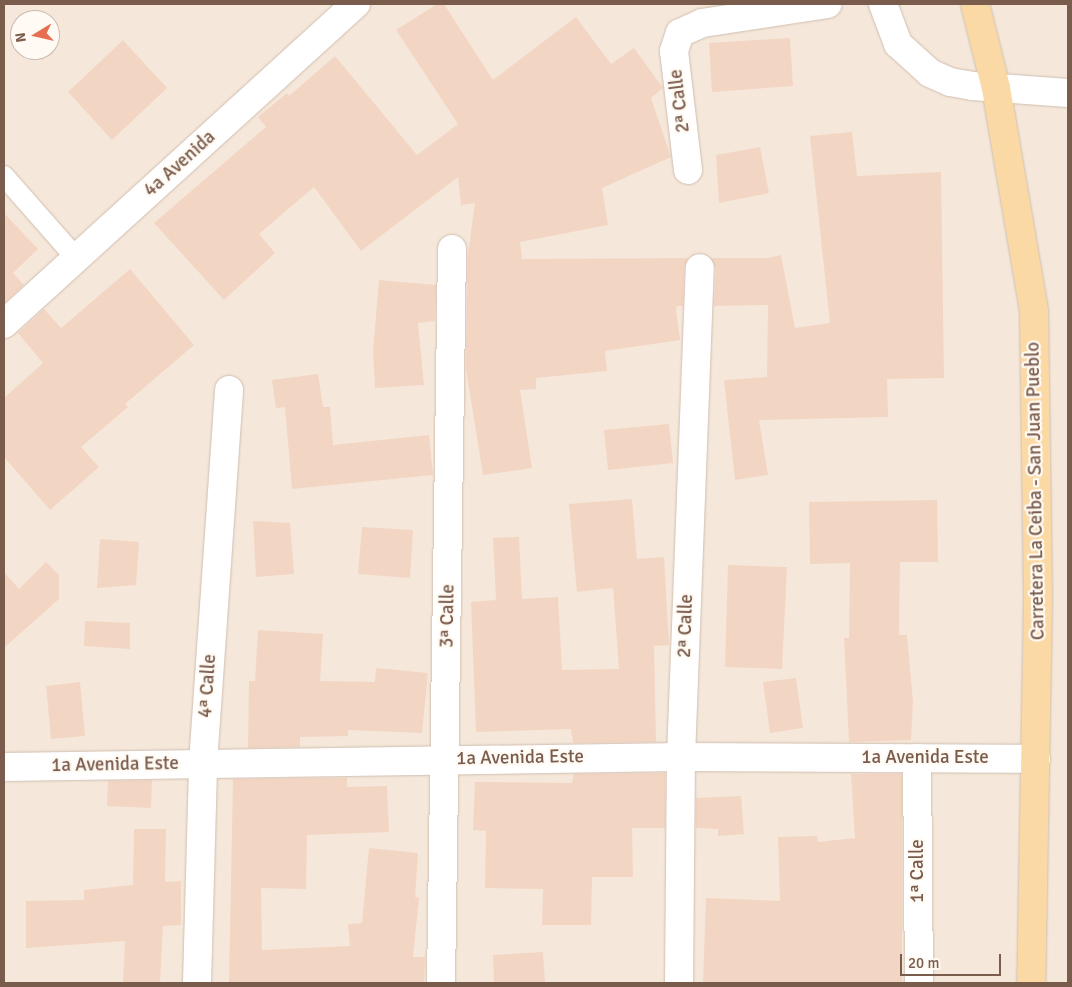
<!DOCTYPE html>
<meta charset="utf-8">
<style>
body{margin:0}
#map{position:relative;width:1072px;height:987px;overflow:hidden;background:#fdf6ec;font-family:Signika,sans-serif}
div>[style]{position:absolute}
.residential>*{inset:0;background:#f5e8da}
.building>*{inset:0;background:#f3d5c3}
.roads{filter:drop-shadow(0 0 1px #d1beb0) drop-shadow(0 0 1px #d1beb0)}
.service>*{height:20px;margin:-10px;padding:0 10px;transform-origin:10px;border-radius:10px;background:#fff}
.minor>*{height:28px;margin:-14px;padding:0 14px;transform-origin:14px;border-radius:14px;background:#fff}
.primary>*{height:28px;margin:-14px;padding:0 14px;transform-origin:14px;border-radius:14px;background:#fbd9a5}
span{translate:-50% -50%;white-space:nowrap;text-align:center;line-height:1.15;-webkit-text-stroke:4.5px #fffaf3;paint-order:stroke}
.street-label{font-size:19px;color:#7a5c4d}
.frame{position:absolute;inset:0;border:5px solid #7a5c4d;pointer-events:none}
.north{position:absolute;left:10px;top:10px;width:50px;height:50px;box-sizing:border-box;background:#fffaf3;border:1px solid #cabbb1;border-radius:50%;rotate:261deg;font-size:14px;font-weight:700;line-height:20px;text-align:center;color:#7a5c4d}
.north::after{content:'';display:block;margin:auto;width:18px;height:22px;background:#e76f51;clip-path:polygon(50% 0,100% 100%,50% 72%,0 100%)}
.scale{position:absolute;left:900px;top:954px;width:101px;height:22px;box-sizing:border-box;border:2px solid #7a5c4d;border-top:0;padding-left:6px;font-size:15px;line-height:18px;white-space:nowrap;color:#7a5c4d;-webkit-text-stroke:4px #fffaf3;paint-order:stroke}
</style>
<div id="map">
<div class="residential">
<div style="clip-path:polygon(evenodd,4px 4px,1068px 4px,1068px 983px,4px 983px,4px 4px,20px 20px,50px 20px,50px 50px,20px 50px,20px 20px)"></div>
</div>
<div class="building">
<div style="clip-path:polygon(437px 4px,444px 4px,493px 80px,576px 17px,611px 64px,634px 48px,663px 88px,651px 98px,671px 157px,602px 188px,608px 225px,520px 242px,522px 259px,688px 258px,684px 267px,683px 306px,677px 306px,676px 310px,680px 340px,605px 351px,607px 371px,536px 378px,536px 389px,520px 390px,532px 468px,483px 475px,466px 369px,468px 254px,475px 203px,461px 205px,458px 177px,361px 251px,314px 187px,259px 234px,275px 253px,224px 300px,154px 223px,266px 127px,258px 117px,287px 93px,289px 96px,335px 56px,417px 155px,458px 124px,396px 30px)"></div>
<div style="clip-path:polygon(790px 38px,793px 86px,712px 92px,709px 43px)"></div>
<div style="clip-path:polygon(123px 40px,167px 88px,112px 140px,68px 92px)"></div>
<div style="clip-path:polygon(852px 132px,857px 176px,941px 172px,944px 378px,887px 379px,888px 417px,759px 420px,768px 475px,735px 480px,724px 380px,767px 377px,768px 305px,714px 306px,716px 269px,711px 258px,768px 258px,781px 255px,795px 328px,830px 323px,810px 136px)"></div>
<div style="clip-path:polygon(760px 147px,769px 193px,719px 203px,716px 155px)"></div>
<div style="clip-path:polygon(4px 213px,38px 249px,13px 273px,24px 285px,4px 303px)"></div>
<div style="clip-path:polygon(130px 269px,194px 345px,125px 404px,128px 407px,81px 447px,99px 467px,50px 510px,4px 457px,4px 398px,43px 363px,18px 333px,44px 309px,61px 328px)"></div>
<div style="clip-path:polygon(379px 280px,436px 285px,435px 321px,418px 323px,424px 385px,375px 388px,373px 351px)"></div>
<div style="clip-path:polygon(318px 374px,323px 407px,330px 407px,333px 445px,429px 435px,433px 475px,292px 489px,285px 407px,276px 408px,272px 380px)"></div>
<div style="clip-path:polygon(669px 424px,673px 463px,608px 470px,604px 430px)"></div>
<div style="clip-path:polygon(632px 499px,637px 559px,664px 557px,669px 645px,654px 646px,656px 742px,573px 743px,571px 729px,476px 732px,471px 602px,496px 600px,493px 538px,519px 537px,522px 599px,558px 597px,562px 670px,619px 669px,613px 588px,577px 592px,569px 504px)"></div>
<div style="clip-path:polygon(937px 500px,938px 562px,900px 562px,899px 635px,907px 635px,913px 702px,911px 740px,849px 742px,844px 638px,849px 638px,850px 563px,810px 564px,809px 502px)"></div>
<div style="clip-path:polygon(253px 521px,290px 523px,294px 574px,256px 577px)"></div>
<div style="clip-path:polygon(362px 527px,413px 530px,410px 578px,358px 574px)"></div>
<div style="clip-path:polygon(100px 539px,139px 542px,136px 585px,97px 588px)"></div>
<div style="clip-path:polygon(46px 562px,59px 575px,59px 599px,4px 648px,4px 572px,19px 589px)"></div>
<div style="clip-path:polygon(728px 565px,787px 567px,782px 669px,725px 667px)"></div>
<div style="clip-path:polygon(85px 621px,130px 623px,130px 649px,84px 646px)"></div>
<div style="clip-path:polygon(258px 630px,323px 634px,320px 681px,375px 682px,376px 668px,428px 673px,422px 733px,348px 730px,348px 736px,300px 737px,300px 747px,248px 748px,249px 681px,255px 681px)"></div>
<div style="clip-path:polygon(796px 678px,803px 728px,770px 733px,763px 682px)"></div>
<div style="clip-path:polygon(80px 682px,85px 736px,51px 739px,46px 686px)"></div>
<div style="clip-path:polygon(665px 773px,665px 828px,632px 828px,633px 877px,592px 877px,591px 925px,542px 925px,543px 889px,485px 888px,486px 831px,473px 830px,475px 782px,572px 783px,574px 774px)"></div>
<div style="clip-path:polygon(851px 774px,902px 774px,902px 983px,703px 983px,706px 898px,780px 901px,778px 837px,817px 836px,818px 842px,855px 838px)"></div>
<div style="clip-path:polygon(347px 778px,347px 787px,387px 786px,389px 832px,307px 835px,306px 889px,261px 888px,262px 950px,350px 946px,348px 924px,362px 923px,369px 848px,418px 853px,415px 897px,419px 898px,413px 957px,425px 957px,424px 983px,229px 983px,233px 779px)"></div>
<div style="clip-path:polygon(152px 780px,151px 808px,107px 806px,108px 781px)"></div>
<div style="clip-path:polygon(741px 796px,744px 834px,718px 836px,718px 829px,696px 828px,696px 798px)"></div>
<div style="clip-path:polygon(134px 829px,166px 829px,165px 882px,181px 881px,181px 925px,163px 926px,160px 983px,123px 983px,125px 941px,26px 948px,26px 901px,84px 900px,84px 890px,133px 885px)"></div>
<div style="clip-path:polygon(543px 952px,545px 983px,494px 983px,493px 955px)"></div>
</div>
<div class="roads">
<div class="service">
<div style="left:4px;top:176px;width:109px;rotate:48.7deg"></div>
</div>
<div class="minor">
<div style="left:883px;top:4px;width:43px;rotate:69.4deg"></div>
<div style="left:898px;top:44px;width:43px;rotate:42.2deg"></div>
<div style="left:930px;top:73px;width:22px;rotate:24deg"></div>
<div style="left:950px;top:82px;width:22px;rotate:10deg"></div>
<div style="left:972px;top:86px;width:96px;rotate:4.2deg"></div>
<div style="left:688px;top:170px;width:120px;rotate:-96.7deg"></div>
<div style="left:674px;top:51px;width:19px;rotate:-72deg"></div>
<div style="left:680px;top:33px;width:24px;rotate:-24deg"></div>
<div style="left:702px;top:23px;width:127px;rotate:-8.6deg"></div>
<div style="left:4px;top:324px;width:476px;rotate:-42.3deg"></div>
<div style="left:917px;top:758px;width:225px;rotate:89.5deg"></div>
<div style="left:4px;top:767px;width:677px;rotate:-0.85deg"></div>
<div style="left:681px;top:757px;width:355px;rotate:0.3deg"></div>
<div style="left:197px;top:983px;width:220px;rotate:-88.4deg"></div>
<div style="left:203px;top:763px;width:374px;rotate:-86deg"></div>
<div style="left:441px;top:983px;width:734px;rotate:-89.14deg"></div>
<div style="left:679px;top:983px;width:226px;rotate:-89.5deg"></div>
<div style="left:681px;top:757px;width:489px;rotate:-87.8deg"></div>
</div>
<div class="primary">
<div style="left:975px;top:4px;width:87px;rotate:76deg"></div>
<div style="left:996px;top:88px;width:226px;rotate:80.3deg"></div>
<div style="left:1034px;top:311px;width:289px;rotate:89.2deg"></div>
<div style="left:1038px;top:600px;width:383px;rotate:91deg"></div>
</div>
</div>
<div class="street-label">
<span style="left:680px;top:101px;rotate:-97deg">2ª Calle</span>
<span style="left:180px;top:164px;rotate:-42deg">4a Avenida</span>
<span style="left:1036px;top:491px;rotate:-91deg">Carretera La Ceiba - San Juan Pueblo</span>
<span style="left:448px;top:616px;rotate:-89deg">3ª Calle</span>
<span style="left:686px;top:626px;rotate:-88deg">2ª Calle</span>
<span style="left:208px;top:686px;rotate:-86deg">4ª Calle</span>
<span style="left:520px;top:758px;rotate:-1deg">1a Avenida Este</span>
<span style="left:925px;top:758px">1a Avenida Este</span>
<span style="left:115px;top:765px;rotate:-1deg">1a Avenida Este</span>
<span style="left:918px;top:871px;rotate:-90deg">1ª Calle</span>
</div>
<div class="frame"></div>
<div class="north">N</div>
<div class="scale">20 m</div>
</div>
